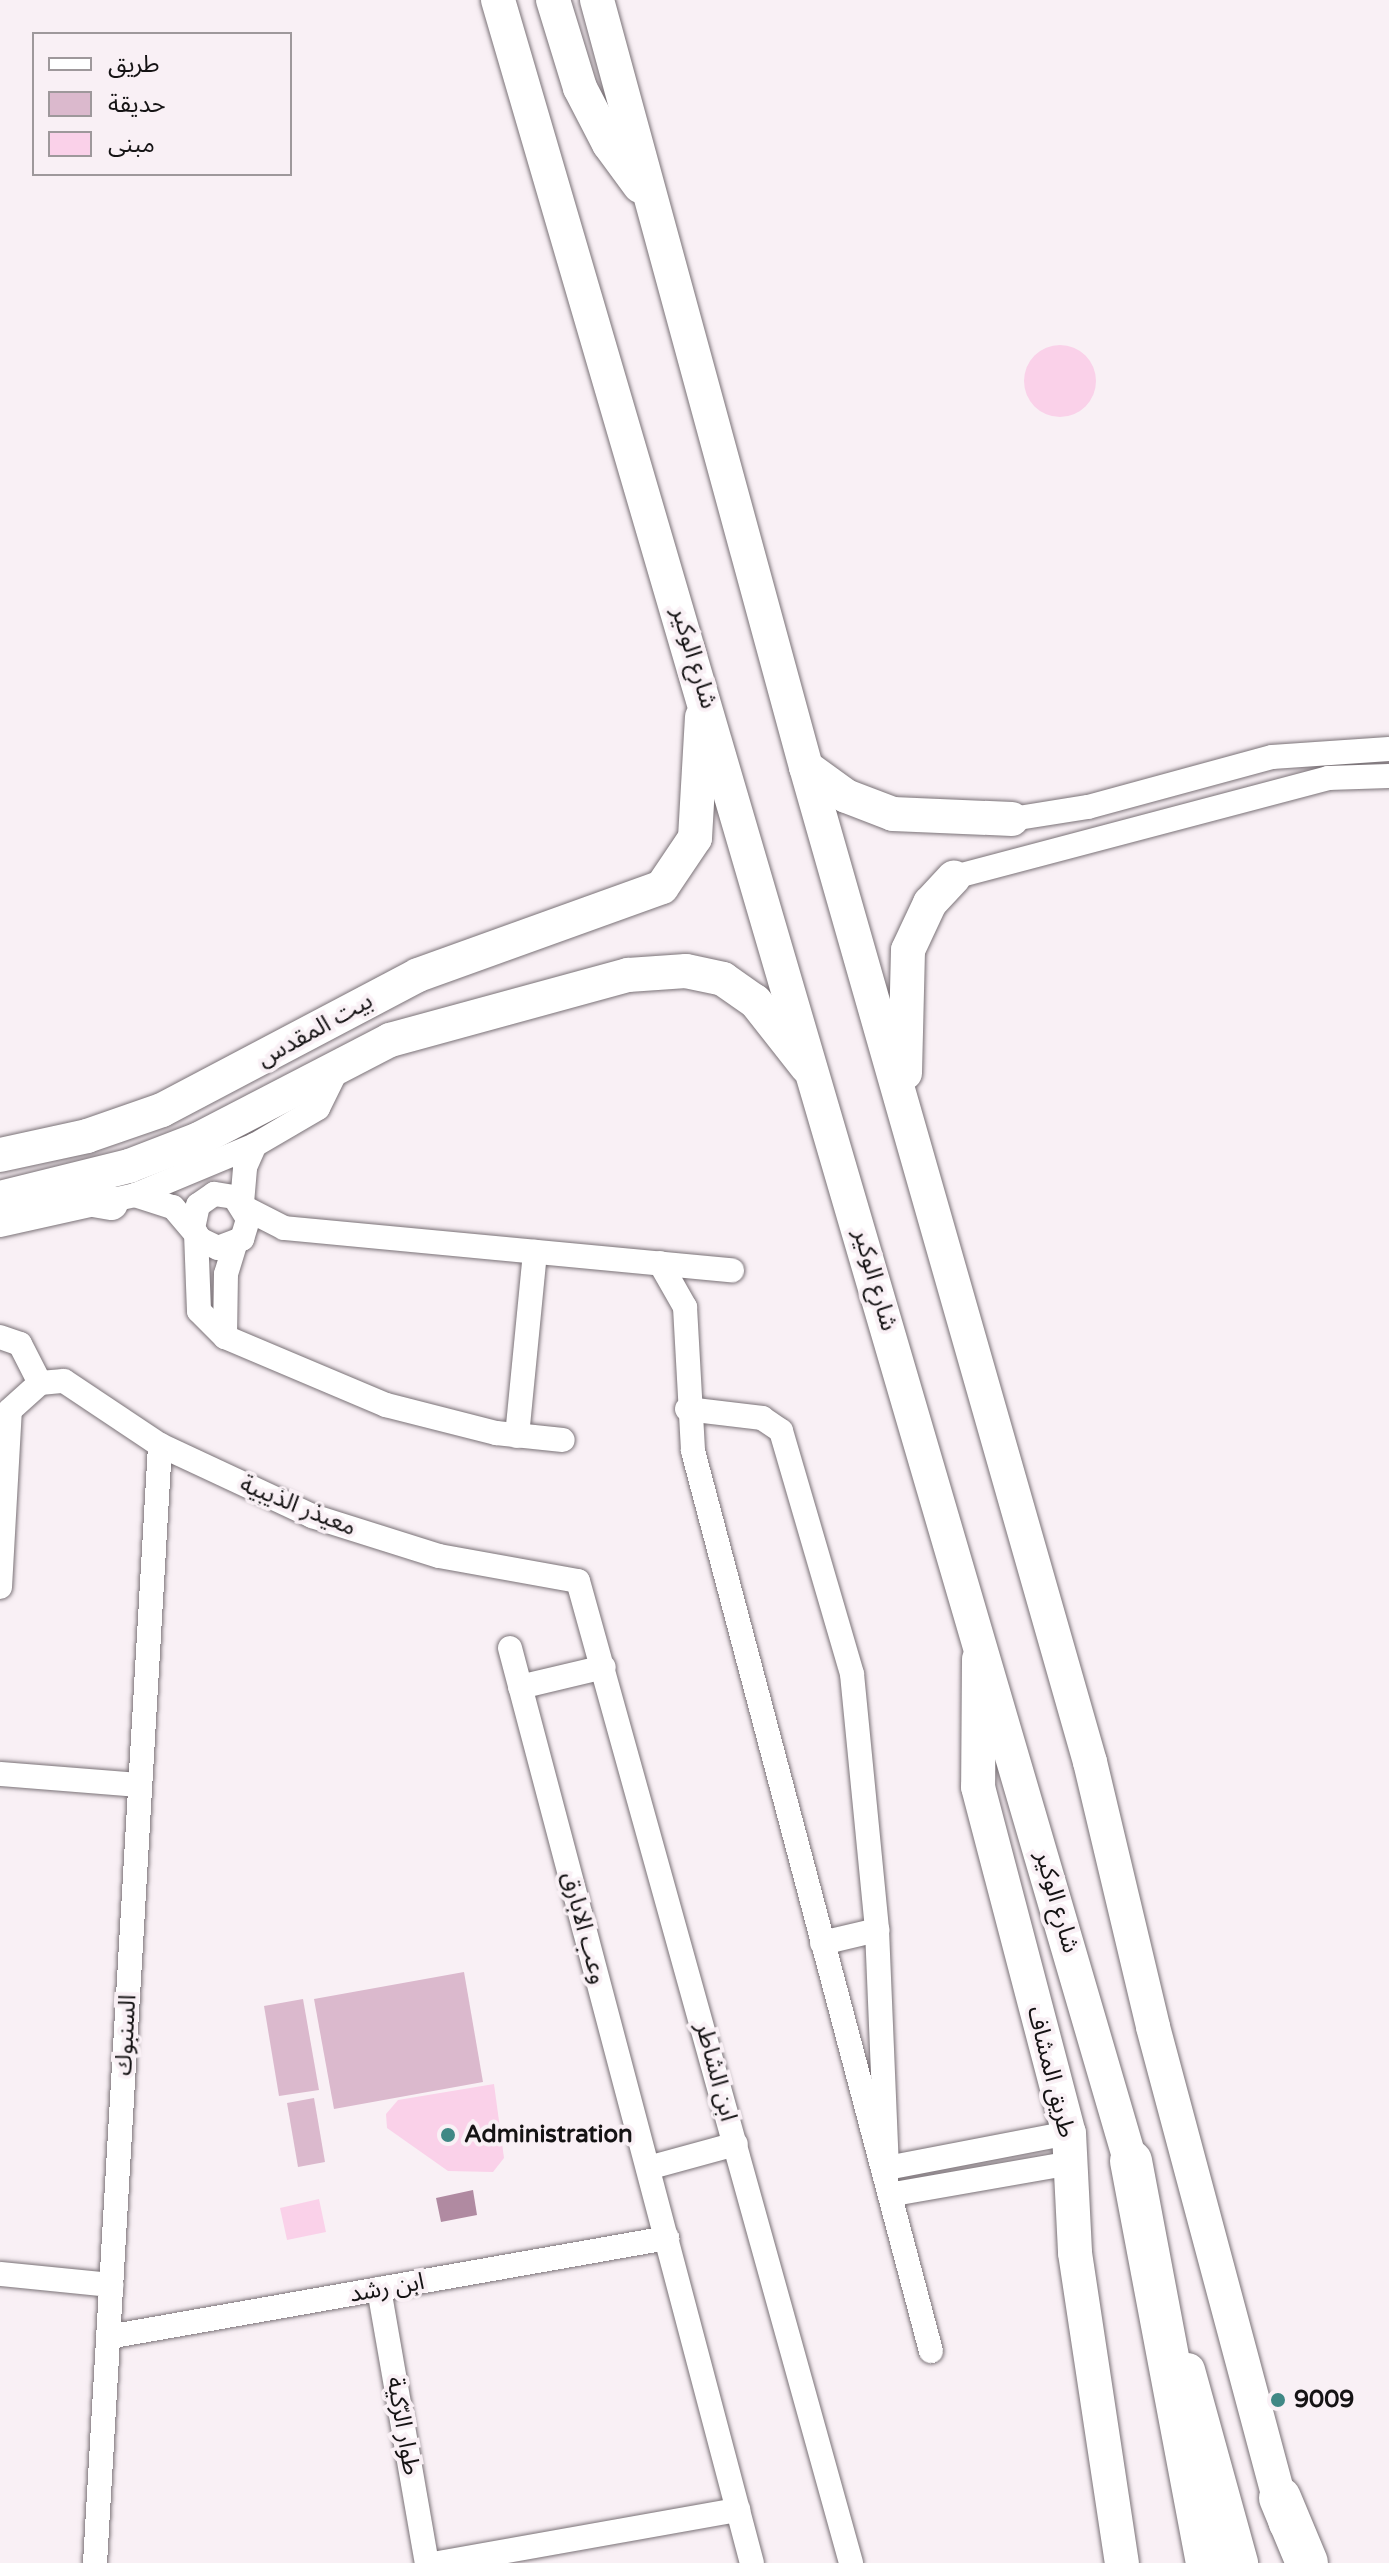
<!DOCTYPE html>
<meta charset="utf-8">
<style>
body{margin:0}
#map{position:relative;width:1389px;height:2563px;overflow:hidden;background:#f9f0f5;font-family:"Varela Round","Noto Sans Arabic",sans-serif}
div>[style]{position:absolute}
.green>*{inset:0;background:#dbb9cd}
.water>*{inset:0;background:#b08aa1}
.building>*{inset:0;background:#fad1e9}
.round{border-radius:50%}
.roads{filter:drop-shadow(0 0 2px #7a7277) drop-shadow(0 0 2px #7a7277)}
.street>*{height:24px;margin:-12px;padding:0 12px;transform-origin:12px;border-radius:12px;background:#fff}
.secondary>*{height:34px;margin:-17px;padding:0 17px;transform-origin:17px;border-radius:17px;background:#fff}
.highway>*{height:42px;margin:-21px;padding:0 21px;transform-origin:21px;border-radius:21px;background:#fff}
.dots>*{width:22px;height:22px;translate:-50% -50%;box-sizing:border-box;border:4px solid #f9f0f5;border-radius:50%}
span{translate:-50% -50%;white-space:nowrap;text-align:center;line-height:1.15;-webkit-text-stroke:8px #f9f0f5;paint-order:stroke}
.street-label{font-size:24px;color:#151314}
.poi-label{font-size:24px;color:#151314;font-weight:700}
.left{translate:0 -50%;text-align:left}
.legend{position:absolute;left:32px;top:32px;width:260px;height:144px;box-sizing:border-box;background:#f9f0f5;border:2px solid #9e989b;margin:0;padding:10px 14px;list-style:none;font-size:24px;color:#151314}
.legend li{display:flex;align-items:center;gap:16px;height:40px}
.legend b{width:40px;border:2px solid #9e989b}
</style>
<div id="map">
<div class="green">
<div style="clip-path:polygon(464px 1972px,483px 2082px,334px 2109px,314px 1999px)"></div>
<div style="clip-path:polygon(303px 1999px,319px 2090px,279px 2096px,264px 2006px)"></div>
<div style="clip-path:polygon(314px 2098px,325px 2162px,298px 2167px,287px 2103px)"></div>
</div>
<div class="water">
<div style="clip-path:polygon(473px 2190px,477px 2215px,441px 2222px,436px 2198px)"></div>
</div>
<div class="building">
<div class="round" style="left:1024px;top:345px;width:72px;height:72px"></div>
<div style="clip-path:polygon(494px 2084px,504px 2158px,493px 2172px,448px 2171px,387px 2128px,386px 2114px,398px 2100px)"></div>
<div style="clip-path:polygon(319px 2199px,326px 2232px,287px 2240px,280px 2208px)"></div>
</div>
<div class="roads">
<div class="street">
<div style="left:1012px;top:819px;width:77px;rotate:-9deg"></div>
<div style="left:1088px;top:807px;width:191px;rotate:-15.2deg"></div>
<div style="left:1272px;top:757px;width:117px;rotate:-3.9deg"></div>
<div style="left:954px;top:877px;width:387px;rotate:-14.8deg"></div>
<div style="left:1328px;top:778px;width:61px;rotate:-1.9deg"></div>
<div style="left:135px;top:1195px;width:40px;rotate:18deg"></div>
<div style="left:173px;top:1207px;width:43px;rotate:49.7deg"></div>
<div style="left:201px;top:1240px;width:19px;rotate:25deg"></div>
<div style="left:218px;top:1248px;width:26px;rotate:-21deg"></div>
<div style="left:242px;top:1239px;width:21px;rotate:-73deg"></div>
<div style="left:248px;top:1219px;width:26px;rotate:-122deg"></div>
<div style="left:234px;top:1197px;width:20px;rotate:-171deg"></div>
<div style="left:214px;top:1194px;width:19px;rotate:145deg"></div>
<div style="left:198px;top:1205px;width:19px;rotate:102deg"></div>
<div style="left:242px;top:1203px;width:36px;rotate:-85deg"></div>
<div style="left:245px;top:1167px;width:24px;rotate:-66deg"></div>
<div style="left:245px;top:1208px;width:44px;rotate:27.1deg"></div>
<div style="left:284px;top:1228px;width:450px;rotate:5.4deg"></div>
<div style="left:0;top:1225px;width:138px;rotate:-12.5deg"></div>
<div style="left:135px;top:1195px;width:130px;rotate:-22.6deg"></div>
<div style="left:255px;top:1145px;width:73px;rotate:-30.4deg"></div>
<div style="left:318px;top:1108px;width:50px;rotate:-63.9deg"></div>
<div style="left:196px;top:1233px;width:78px;rotate:87.8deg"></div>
<div style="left:199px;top:1311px;width:37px;rotate:45deg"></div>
<div style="left:225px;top:1337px;width:175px;rotate:22.9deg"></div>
<div style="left:386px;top:1405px;width:114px;rotate:14.3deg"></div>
<div style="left:496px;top:1433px;width:67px;rotate:6deg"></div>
<div style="left:660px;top:1263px;width:51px;rotate:60.4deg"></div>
<div style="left:685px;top:1307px;width:144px;rotate:86.8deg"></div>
<div style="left:693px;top:1451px;width:931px;rotate:75.19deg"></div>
<div style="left:0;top:1337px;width:21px;rotate:19deg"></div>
<div style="left:20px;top:1344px;width:44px;rotate:62.9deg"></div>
<div style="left:225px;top:1337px;width:63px;rotate:-89.1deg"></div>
<div style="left:226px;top:1274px;width:30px;rotate:-73deg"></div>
<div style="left:687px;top:1409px;width:76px;rotate:6.8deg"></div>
<div style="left:762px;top:1418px;width:23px;rotate:34deg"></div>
<div style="left:781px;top:1431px;width:253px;rotate:73.7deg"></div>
<div style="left:852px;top:1674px;width:257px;rotate:84.4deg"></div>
<div style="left:877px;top:1930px;width:238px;rotate:87.6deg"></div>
<div style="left:887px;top:2168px;width:185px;rotate:-10.9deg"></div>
<div style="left:517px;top:1436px;width:185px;rotate:-84.4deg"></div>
<div style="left:0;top:1587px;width:177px;rotate:-86.8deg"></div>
<div style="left:10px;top:1410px;width:40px;rotate:-42deg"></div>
<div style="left:40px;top:1383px;width:24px;rotate:-5deg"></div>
<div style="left:64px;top:1381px;width:115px;rotate:33.7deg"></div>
<div style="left:160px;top:1445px;width:168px;rotate:25deg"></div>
<div style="left:312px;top:1516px;width:133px;rotate:17.5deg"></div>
<div style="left:439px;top:1556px;width:141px;rotate:10.2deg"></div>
<div style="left:578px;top:1581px;width:1019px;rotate:74.46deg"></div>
<div style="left:510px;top:1648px;width:946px;rotate:75.19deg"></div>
<div style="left:520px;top:1687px;width:86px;rotate:-13.4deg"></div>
<div style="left:0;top:1774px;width:140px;rotate:4.5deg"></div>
<div style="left:822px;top:1943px;width:57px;rotate:-13.3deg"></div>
<div style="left:648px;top:2168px;width:91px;rotate:-15.3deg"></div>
<div style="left:894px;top:2194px;width:180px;rotate:-9.9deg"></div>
<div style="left:0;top:2274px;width:112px;rotate:5.7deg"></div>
<div style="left:379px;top:2289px;width:278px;rotate:80.1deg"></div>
<div style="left:108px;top:2337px;width:568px;rotate:-10.04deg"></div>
<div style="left:95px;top:2563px;width:1120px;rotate:-86.67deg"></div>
<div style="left:439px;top:2563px;width:304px;rotate:-10.1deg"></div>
</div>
<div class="secondary">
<div style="left:498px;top:0;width:2276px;rotate:73.69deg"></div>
<div style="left:553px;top:0;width:92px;rotate:72.9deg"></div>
<div style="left:580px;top:88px;width:63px;rotate:62.6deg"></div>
<div style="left:609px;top:144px;width:52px;rotate:53.6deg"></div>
<div style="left:597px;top:0;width:795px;rotate:74.76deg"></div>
<div style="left:806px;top:767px;width:1035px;rotate:74.07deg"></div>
<div style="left:1090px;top:1762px;width:272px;rotate:76.6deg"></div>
<div style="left:1153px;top:2027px;width:514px;rotate:75.02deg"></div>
<div style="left:806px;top:767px;width:49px;rotate:35.9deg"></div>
<div style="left:846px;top:796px;width:50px;rotate:21deg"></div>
<div style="left:893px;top:814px;width:119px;rotate:2.4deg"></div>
<div style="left:905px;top:1073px;width:123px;rotate:-88.6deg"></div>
<div style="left:908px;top:950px;width:52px;rotate:-64.9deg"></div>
<div style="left:930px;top:903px;width:35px;rotate:-47deg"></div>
<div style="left:0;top:1155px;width:89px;rotate:-12.3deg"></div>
<div style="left:87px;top:1136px;width:79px;rotate:-19.1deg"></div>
<div style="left:162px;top:1110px;width:289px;rotate:-27.8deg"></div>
<div style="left:418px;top:975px;width:259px;rotate:-19.8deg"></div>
<div style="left:662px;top:887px;width:59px;rotate:-56deg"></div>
<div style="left:695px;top:838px;width:121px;rotate:-86.7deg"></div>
<div style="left:47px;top:1192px;width:65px;rotate:9.8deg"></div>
<div style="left:0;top:1198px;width:133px;rotate:-13.9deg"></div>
<div style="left:129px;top:1166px;width:75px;rotate:-21.1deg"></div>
<div style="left:199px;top:1139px;width:215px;rotate:-27.4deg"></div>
<div style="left:390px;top:1040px;width:247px;rotate:-15.3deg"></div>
<div style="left:628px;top:975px;width:58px;rotate:-3.9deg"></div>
<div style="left:686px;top:971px;width:38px;rotate:12deg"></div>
<div style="left:723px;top:979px;width:39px;rotate:35deg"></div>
<div style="left:755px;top:1001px;width:84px;rotate:51.8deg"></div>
<div style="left:979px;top:1659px;width:128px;rotate:90.4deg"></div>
<div style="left:978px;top:1787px;width:358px;rotate:75.3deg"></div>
<div style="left:1069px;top:2133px;width:120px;rotate:87.1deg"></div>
<div style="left:1075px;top:2253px;width:314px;rotate:81.4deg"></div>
<div style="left:1188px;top:2370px;width:200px;rotate:74.6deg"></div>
</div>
<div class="highway">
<div style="left:1131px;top:2161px;width:409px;rotate:79.3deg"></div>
<div style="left:1280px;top:2498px;width:70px;rotate:67.4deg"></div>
</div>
</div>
<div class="dots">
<div style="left:448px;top:2135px;background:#408885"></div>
<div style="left:1278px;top:2400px;background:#408885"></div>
</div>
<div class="street-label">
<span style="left:694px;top:658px;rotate:73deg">شارع الوكير</span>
<span style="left:315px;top:1030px;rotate:-29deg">بيت المقدس</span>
<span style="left:875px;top:1280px;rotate:74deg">شارع الوكير</span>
<span style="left:298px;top:1506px;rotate:22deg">معيذر الذيبية</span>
<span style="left:1057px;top:1902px;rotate:74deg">شارع الوكير</span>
<span style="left:584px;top:1928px;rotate:75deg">وعب الابارق</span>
<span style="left:126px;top:2035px;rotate:-87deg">السنبوك</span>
<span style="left:716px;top:2072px;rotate:75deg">ابن الشاطر</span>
<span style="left:1051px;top:2072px;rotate:76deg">طريق المشاف</span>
<span style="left:387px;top:2288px;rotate:-10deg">ابن رشد</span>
<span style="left:403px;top:2426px;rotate:80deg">طوار الرّكية</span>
</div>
<div class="poi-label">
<span class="left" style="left:464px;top:2135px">Administration</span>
<span class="left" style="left:1294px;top:2400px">9009</span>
</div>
<ul class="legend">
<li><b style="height:10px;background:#fff"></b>طريق</li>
<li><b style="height:22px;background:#dbb9cd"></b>حديقة</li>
<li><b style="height:22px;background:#fad1e9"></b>مبنى</li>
</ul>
</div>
